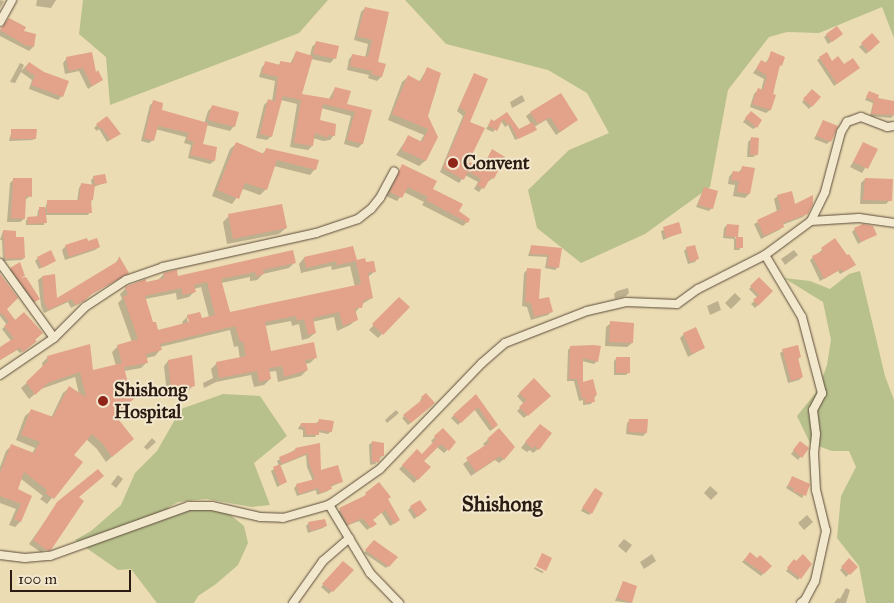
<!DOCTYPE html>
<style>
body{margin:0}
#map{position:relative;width:894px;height:603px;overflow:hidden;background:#ebdcb3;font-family:"IM FELL Great Primer",serif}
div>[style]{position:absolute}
.green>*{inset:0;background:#b8c08c}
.shadow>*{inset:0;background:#0003}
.building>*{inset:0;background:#e3a28a}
.roads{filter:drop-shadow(0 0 1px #5c4b3a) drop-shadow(0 0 1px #5c4b3a)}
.minor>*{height:8px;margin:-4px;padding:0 4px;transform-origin:4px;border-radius:4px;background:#f2e8ce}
.dots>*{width:14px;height:14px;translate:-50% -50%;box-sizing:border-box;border:2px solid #f2e8ce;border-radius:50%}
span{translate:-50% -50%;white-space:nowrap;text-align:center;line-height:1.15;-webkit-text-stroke:4px #f2e8ce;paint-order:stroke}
.poi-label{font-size:19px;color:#2c1b12;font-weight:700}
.left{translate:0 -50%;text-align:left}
.quarter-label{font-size:21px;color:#2c1b12;font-weight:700}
.scale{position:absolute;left:10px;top:570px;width:121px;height:22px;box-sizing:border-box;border:2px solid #2c1b12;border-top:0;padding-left:6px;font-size:15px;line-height:18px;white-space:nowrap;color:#2c1b12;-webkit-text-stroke:4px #f2e8ce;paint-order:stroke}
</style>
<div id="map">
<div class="green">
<div style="clip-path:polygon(83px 0,328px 0,299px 33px,110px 105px,106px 57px,79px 34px)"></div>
<div style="clip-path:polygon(405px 0,894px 0,894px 38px,882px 7px,819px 33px,787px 32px,769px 37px,728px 90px,710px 187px,645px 234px,581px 263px,537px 228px,528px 190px,569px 150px,609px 133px,587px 93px,548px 70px,446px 44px)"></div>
<div style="clip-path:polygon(860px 271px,885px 376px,894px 400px,894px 603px,866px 603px,859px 566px,837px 538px,841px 496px,856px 467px,849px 451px,832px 451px,810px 443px,797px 416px,818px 390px,827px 365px,831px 340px,823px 302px,784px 278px,810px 281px,830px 289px,849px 274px)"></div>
<div style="clip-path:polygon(223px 394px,260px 396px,287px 436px,254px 463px,270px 505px,252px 507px,206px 499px,178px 502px,169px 507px,167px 518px,195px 508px,227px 512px,244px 526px,248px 543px,238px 565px,216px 584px,198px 596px,194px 603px,157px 603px,131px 569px,118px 570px,75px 540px,91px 531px,121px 505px,135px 473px,157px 451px,181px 409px)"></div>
</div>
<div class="shadow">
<div style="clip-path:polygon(0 0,4px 1px,0 8px)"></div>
<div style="clip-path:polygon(37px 0,56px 0,51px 8px,36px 6px)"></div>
<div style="clip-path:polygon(365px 8px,387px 13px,376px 63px,384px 65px,381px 77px,377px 81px,368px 78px,369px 75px,347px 70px,349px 59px,353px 55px,365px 58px,368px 44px,354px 40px,361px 12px)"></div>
<div style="clip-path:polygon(9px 19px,33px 47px,29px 51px,0 36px,0 30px)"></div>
<div style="clip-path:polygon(837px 27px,839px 37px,828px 44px,824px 37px)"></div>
<div style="clip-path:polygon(872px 35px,879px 42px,866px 54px,859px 47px)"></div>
<div style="clip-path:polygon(317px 42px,334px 59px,330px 63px,311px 59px,300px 95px,329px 99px,335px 88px,346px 105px,370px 111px,362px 144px,358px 148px,344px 144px,351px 116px,321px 108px,319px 120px,334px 135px,330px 140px,323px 141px,313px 138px,312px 146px,308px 150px,290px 147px,297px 104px,281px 100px,271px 136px,267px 140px,256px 138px,264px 105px,268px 101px,272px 102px,275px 81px,259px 77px,262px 67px,266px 63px,278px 66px,280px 63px,290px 64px,296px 52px,310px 56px,312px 47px)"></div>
<div style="clip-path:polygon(772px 53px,781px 65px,778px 68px,770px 110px,766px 113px,750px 107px,754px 94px,758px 90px,761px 91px,764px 79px,753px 73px,761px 62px,765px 64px)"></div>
<div style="clip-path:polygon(67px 58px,95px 74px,102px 80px,88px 89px,79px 71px,65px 74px,63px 63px)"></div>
<div style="clip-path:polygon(820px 58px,832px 63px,856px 70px,834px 86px,817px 60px)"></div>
<div style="clip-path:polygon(20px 63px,24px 65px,21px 71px,29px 63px,62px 96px,58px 100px,29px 89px,32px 80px,21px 72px,15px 83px,10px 82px)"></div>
<div style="clip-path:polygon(427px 69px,434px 89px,436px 90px,427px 116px,436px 137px,425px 161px,419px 166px,396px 155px,408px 137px,420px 142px,424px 135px,388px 120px,402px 82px,408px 77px,419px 82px)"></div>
<div style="clip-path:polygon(474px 74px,466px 164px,485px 163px,492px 150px,493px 178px,489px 181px,488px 180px,479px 192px,474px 189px,478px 182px,465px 175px,459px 183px,440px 172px,463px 116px,457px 111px)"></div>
<div style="clip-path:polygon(813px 91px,819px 97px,809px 109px,802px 102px)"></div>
<div style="clip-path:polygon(869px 93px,876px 99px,894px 102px,894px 115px,891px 118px,870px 116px,873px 103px,865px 100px)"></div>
<div style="clip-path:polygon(561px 94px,573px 123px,556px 135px,546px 120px,534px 127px,533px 132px,515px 140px,508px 125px,505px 127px,501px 121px,493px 132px,486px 129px,491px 121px,494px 122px,507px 113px,519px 130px,531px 124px,526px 116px,530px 113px)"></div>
<div style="clip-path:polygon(522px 95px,525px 101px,512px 108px,510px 102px)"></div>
<div style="clip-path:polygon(154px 102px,160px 110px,204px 124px,208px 111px,212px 107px,234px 126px,230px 131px,206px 125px,201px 145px,216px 148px,214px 161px,210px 164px,188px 158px,191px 145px,184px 143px,186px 137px,155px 129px,153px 140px,149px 143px,141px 141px,150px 105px)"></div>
<div style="clip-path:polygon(748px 115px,756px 127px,753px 129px,743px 122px)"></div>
<div style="clip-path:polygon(823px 121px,830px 141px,827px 144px,814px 139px)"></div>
<div style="clip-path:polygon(97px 125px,119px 134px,107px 142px,99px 129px,97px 131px,94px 128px)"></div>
<div style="clip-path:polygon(12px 130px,35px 138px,33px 140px,9px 141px)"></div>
<div style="clip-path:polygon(751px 139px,756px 155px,753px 157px,747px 157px,748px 142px)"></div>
<div style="clip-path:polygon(236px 144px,262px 154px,266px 150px,315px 169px,310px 175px,274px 166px,266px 189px,260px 195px,243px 189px,232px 204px,212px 196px,230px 149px)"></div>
<div style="clip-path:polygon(864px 144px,876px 150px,862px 173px,850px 167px)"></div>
<div style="clip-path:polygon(403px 166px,457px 212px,467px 222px,463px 226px,422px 205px,424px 202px,404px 192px,397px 201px,386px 196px)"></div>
<div style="clip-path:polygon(743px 167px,754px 169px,749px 194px,745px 198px,733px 196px,735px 185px,728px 184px,729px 177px,733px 172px,738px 173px)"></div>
<div style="clip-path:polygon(94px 177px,105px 183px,93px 187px,90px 212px,88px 215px,45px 215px,44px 225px,26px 225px,26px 220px,37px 218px,38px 210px,45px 209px,47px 202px,77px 202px,79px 188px,81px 185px,92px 186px,91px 180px)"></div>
<div style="clip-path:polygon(14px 179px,30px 196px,25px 200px,24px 219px,20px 222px,7px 222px,10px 183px)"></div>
<div style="clip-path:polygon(865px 179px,890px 200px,886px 204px,860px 204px,861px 183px)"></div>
<div style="clip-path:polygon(704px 188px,712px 208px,709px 211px,696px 207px)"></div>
<div style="clip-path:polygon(778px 196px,807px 213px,803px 217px,782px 225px,783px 227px,779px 230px,761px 239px,754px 224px,777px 212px,774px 199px)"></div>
<div style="clip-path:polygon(229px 216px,286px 228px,279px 234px,227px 244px,223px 222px)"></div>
<div style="clip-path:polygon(678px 224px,681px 232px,663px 240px,661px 231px)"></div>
<div style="clip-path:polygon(727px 225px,741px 247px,739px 250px,734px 250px,734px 239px,723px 238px,724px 228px)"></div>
<div style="clip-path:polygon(855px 229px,875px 234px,858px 244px,852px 232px)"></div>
<div style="clip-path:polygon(3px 231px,14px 238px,24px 258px,22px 260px,3px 261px,2px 240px,0 240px)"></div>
<div style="clip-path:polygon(834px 240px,852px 267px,840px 274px,838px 271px,820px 281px,810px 260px)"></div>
<div style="clip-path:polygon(88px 243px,99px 247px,95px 250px,65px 260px,62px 250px,66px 246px)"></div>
<div style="clip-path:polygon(evenodd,352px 247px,356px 262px,364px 260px,375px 271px,368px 277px,372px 298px,362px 304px,355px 313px,356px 320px,350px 325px,337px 331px,334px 317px,312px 322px,315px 333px,309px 338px,302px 340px,299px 324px,292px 326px,291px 321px,265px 326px,270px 353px,316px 357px,310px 363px,305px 364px,307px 370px,301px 376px,278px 382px,276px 371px,268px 372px,270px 379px,264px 385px,254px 387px,251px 375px,216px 382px,204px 388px,203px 383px,213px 378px,211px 369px,217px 363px,240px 359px,238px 346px,234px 347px,230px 330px,160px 347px,160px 350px,155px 356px,146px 358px,147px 362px,141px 368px,124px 371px,114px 415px,126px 444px,106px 462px,97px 449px,86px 439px,73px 456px,81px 462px,47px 504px,40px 499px,43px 496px,20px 478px,16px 490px,31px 496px,20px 522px,15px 527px,9px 525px,16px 509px,0 503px,0 467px,6px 451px,11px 446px,32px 454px,35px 448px,16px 440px,25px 416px,31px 411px,51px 418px,63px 393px,69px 388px,79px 394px,75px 377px,41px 389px,29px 399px,21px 388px,43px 368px,42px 363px,48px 357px,92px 371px,116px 366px,112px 352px,118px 346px,132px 342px,118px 303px,122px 299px,120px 294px,126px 288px,158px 280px,164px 274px,177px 277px,295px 262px,289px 268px,263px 274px,257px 280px,250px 281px,250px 277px,221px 283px,230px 313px,355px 287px,350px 266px,332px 270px,331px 266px,301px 273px,299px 264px,304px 258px,352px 247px,201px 287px,209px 317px,201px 319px,188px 316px,182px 322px,183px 325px,157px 331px,152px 324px,145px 299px,176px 293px,177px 300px,189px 297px,195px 291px,194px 289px,201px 287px,352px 247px,187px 318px,189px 318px,189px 328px,187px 318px)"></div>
<div style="clip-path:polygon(531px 247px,560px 250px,558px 267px,555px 270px,545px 268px,547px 257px,528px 256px)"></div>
<div style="clip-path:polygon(687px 248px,697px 259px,695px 262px,688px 264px,684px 251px)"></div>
<div style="clip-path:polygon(794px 250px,798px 255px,785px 265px,781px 259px)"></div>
<div style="clip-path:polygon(38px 258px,54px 261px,39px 269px,35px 261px)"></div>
<div style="clip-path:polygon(119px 258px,128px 273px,124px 276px,86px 297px,79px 304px,71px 308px,68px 302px,44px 313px,41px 306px,38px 280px,42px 277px,56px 300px,115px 264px)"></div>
<div style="clip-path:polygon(11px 269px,24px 275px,20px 279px,36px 301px,32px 304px,8px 271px)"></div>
<div style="clip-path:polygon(528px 269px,538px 301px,552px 311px,548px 315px,531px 320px,527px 307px,522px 306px,524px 273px)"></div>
<div style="clip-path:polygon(0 276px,5px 309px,34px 340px,32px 344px,20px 353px,17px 350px,0 360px,0 348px,11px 341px,2px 329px,7px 325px,0 316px)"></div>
<div style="clip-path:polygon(759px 279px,772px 291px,755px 308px,751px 304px,758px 298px,749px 289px)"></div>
<div style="clip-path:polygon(628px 288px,629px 293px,626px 296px,615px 299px,614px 294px,617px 291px)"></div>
<div style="clip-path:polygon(735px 293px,741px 299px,731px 309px,725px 303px)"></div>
<div style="clip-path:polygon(399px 299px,408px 307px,378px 338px,369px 330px)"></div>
<div style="clip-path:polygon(718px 301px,721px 310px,710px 315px,707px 306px)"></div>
<div style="clip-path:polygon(611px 323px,632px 343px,627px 347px,605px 346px,606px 327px)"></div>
<div style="clip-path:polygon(684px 334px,704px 348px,688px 357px,680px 338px)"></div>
<div style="clip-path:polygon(571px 347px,597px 361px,594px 364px,582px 361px,581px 383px,596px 395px,591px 404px,583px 405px,583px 400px,579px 401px,574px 381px,567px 381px,568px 350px)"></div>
<div style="clip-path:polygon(783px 351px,800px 357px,797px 360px,802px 377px,799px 380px,788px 383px,780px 353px)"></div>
<div style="clip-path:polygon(617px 358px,629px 372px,626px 375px,614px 375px,614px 361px)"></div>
<div style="clip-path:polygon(168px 361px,193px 386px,189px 390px,167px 395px,164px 366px)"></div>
<div style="clip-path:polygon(534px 380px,546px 399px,524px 418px,517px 411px,524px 404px,517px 396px)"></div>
<div style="clip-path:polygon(426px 394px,431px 406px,408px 425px,402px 418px,421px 402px,420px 400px)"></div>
<div style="clip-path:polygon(476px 396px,494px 428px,490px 431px,474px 409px,458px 425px,451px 418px)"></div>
<div style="clip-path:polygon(166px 407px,169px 412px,162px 416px,160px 412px)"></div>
<div style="clip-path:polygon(396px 410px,399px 413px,387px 423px,385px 420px)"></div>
<div style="clip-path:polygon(630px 420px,646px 433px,643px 436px,626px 434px,627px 423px)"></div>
<div style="clip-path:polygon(319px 421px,331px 431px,328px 434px,318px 432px,315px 437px,303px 437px,303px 430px,298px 429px,299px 427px,301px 424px,316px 423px)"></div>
<div style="clip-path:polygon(442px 430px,455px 442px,444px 453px,437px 447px,423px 461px,429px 467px,414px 483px,399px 469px,417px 451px,422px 455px,433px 443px,431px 441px)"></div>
<div style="clip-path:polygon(499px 430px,504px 459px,499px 463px,495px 460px,471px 476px,463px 464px,486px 447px,483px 444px)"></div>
<div style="clip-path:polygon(535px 430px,538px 449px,533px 453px,530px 450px,527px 452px,521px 448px)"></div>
<div style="clip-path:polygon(152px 438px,156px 442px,147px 450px,144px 447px)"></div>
<div style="clip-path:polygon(372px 442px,383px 455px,375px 464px,370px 465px,369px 445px)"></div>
<div style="clip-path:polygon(318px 444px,320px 471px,342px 482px,330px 487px,328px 491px,317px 495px,316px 490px,297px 496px,294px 488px,297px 485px,313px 481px,307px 467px,306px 455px,279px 466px,286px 482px,277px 487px,271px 471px,279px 466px,277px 461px,296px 449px)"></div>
<div style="clip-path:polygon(797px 446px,807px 448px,798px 460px,791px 454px)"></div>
<div style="clip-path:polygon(118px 475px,123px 479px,116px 488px,111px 484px)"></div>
<div style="clip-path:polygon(792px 478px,809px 485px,802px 498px,786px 488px)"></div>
<div style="clip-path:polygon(379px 484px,395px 523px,390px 526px,381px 512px,372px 520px,375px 524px,367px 530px,359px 521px,344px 527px,337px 512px,362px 498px)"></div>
<div style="clip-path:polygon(710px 486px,718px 493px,711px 500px,704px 493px)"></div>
<div style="clip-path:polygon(593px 492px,591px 513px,589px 515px,581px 511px)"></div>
<div style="clip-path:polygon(78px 497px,50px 549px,42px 551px,42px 553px,29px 544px,58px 503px)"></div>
<div style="clip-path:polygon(411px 507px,423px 513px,414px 519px,408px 510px)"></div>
<div style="clip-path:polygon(807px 515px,813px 522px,804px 530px,798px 523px)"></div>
<div style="clip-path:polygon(324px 520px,326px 525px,323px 528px,308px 533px,306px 526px,308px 524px)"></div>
<div style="clip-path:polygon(624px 539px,632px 545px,626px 553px,618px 546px)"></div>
<div style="clip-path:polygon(374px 542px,388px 566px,386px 568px,364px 553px)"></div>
<div style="clip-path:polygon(652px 554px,656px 561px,644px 569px,640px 562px)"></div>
<div style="clip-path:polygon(750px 554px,770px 566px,761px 576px,742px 562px)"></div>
<div style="clip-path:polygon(849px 560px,856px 567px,846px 577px,840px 570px)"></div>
<div style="clip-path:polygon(795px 561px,810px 564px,798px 580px,786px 571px)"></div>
<div style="clip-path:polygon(344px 563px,352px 570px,329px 594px,321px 587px)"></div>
<div style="clip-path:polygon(535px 567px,544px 572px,542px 573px,534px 569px)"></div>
<div style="clip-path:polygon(623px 582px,636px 587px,630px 603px,615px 601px)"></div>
<div style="clip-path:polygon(846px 588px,850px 590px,846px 603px,834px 603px,838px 598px,840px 599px)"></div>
</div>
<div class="building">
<div style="clip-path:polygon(365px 7px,389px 12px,378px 62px,386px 64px,382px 77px,371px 74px,372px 71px,350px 66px,352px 54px,368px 57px,372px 40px,357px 36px)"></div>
<div style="clip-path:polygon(9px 18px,26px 27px,24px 31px,36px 34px,34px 47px,25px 45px,0 30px)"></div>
<div style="clip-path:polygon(837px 26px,843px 34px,832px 42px,826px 34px)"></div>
<div style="clip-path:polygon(872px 33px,880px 42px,869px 52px,861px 43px)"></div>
<div style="clip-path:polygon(316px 41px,339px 46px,336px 59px,313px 54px)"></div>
<div style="clip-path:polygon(296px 51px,313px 56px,302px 94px,332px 99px,335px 87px,351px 91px,347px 104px,372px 110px,363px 144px,347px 140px,355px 112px,323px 104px,320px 120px,336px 124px,335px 136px,328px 135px,328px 138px,315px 133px,313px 146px,294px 143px,301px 100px,283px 96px,272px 137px,260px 134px,268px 99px,275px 101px,278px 77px,262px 73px,265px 61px,280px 65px,280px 61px,292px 63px)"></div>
<div style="clip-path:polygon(771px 51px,785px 57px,782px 66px,780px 65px,773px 94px,776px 95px,771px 110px,752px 104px,758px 88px,763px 90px,767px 76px,756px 69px,761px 60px,767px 63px)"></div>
<div style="clip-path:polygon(92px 52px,96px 72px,98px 70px,103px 80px,92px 86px,83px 68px,69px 71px,66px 57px)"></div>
<div style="clip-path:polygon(827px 52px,832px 61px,838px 56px,844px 64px,853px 58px,860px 68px,837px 84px,819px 57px)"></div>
<div style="clip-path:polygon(29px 62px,44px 72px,69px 81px,63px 97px,31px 85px,35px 76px,25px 69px)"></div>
<div style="clip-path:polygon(427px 67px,441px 73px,428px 116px,438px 137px,426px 161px,401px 150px,408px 135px,422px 142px,428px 129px,392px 114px,408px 75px,421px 82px)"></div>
<div style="clip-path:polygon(474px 73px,488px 79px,470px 122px,485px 128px,468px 163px,486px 161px,492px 149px,505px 157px,494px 179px,491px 177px,484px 189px,477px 185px,481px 179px,468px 171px,464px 180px,443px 168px,466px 112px,459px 107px)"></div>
<div style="clip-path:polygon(812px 89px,821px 97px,812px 107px,803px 99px)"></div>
<div style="clip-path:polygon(869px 91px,879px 95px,878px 98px,894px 101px,894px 115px,871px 114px,874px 101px,866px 97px)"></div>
<div style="clip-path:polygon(561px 93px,578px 120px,560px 132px,550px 117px,538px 124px,530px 112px)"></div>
<div style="clip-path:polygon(153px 100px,163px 103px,162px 110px,208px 123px,203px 144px,217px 147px,215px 161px,190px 155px,194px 142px,187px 139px,189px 133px,158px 126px,154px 141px,144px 138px)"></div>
<div style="clip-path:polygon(212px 105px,239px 112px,235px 127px,208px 120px)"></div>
<div style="clip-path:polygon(751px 111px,762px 120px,757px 128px,745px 118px)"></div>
<div style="clip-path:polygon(507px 112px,519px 129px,533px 122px,537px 130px,518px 139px,510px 124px,508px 125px,503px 119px,497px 131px,488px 126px,491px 119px,494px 121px)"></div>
<div style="clip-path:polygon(107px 116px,121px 134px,110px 140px,102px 128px,101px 129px,96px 124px)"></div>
<div style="clip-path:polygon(823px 120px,838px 126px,831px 142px,816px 136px)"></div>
<div style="clip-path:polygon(11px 129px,37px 129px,36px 139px,11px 139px)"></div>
<div style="clip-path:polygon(751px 137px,759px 138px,758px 155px,750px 155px)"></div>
<div style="clip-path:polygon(236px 142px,264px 154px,266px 148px,319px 160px,316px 170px,277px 160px,267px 190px,245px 183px,239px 199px,217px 190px)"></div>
<div style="clip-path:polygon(863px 142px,878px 149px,868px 169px,853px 162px)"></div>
<div style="clip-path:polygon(402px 164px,437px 181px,433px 189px,463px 204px,459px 211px,470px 219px,468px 223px,426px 200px,428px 197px,408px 187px,402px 198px,390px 192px)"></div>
<div style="clip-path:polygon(742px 166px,755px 168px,750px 194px,737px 192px,739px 181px,731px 180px,733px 171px,741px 172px)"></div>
<div style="clip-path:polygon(105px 174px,107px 183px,95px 185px,93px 200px,91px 200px,92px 213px,47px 213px,47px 200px,79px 200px,81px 183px,95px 185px,93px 176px)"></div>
<div style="clip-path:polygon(13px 178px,32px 178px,32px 197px,26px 196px,25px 219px,11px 218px)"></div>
<div style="clip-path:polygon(865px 178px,893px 179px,892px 201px,863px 200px)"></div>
<div style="clip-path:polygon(704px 187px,718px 191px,713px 209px,698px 205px)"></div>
<div style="clip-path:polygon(792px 191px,795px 204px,813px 195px,813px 204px,808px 214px,783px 223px,784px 227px,764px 236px,757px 220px,781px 209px,777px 195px)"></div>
<div style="clip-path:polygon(282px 204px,287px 228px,233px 239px,228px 214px)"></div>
<div style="clip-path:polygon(39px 207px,45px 207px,47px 223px,28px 224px,27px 217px,39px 216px)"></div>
<div style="clip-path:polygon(679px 222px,682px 233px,666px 238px,663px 227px)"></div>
<div style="clip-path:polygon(727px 224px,739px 225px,738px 237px,743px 237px,743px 248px,736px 248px,736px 237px,725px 236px)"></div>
<div style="clip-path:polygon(863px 224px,873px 226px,877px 235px,861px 242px,854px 228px)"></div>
<div style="clip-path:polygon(3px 230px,16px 231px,16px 237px,24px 237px,25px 258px,5px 259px)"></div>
<div style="clip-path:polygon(87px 238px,88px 241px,97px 238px,100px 247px,69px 257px,65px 245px)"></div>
<div style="clip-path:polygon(835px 238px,847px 255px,849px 254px,856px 265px,843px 272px,841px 269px,824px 279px,812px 256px,823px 251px,821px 248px)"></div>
<div style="clip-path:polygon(531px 245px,562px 248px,559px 268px,547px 266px,549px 255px,530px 254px)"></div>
<div style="clip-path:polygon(695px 245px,699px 259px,690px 262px,686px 247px)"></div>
<div style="clip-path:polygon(evenodd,353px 246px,357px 260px,365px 258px,366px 262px,374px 261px,376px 272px,368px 273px,373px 298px,364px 300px,362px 308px,355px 308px,358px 320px,343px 326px,339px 312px,313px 318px,316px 333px,308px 335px,304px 319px,297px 321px,296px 316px,265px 322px,271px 351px,314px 342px,317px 358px,305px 360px,308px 370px,284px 377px,282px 366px,269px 368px,271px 379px,259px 382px,257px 371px,219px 378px,216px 362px,246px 356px,243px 341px,240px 342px,235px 326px,160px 344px,162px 350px,146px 354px,148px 363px,124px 367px,129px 388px,134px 385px,141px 393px,115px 415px,134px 439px,112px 457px,103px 444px,92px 434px,74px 455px,83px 462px,54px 499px,45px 493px,47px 490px,24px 472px,18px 489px,32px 496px,21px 522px,14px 519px,21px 504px,0 496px,0 473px,11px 444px,34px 453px,40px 442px,21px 435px,31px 409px,53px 417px,69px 386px,86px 397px,80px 372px,48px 383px,35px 395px,26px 382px,48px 361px,47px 356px,90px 344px,93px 370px,122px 363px,117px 345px,138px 339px,123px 296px,128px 295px,125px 287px,146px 279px,146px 282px,165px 278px,163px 273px,177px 270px,178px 276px,293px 250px,296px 263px,263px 270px,264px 274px,256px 276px,255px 272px,221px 279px,230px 312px,361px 284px,356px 261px,337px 265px,336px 261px,306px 268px,304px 257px,353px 246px,207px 282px,215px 315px,202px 318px,200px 312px,187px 315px,189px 322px,158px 330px,156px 322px,153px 322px,145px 296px,181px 288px,183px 295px,196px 292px,194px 285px,207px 282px)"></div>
<div style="clip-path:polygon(51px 250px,56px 261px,42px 268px,37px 257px)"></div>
<div style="clip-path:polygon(119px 256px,129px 273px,92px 294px,84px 301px,75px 305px,72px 299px,48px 310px,44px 302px,42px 276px,55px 274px,57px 298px,118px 261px)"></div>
<div style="clip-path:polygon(20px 262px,25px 276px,20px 278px,26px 277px,40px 299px,35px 302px,10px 268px)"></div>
<div style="clip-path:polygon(527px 268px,541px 269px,539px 299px,549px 297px,553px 312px,534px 317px,531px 303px,525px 302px)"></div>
<div style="clip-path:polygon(0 274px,18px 298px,7px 309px,15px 320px,24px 312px,43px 333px,35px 340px,37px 341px,23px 352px,20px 348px,0 360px,0 347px,14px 338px,4px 326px,9px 322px,2px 313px,0 314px)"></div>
<div style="clip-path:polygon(759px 277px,773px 291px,758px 306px,753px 300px,759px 295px,750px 286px)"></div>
<div style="clip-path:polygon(399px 297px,410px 307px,383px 335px,372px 324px)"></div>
<div style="clip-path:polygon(610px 321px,634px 323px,633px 343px,609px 342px)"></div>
<div style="clip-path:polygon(696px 327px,705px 348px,692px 354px,683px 333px)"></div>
<div style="clip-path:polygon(594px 345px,601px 346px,598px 362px,583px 358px,583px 382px,593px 379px,597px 395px,594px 396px,595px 402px,585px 403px,585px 398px,582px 399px,577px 379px,569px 379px,570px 346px)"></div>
<div style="clip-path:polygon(798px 345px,801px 357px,798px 358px,803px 377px,791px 381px,782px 349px)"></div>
<div style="clip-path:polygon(192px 355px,195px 386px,171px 392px,168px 360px)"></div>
<div style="clip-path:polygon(616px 357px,630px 357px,630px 373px,616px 373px)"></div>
<div style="clip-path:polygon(534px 378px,551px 396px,528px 416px,519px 407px,526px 400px,519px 393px)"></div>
<div style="clip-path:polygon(426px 393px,435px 403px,411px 423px,403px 415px,423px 399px,421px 397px)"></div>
<div style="clip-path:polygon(476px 394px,498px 425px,493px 429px,478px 407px,461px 423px,453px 415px)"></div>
<div style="clip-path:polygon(319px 419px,334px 421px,332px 432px,319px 430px,319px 435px,306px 435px,305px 428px,301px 427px,301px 423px,318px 423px)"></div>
<div style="clip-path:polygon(629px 419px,648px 419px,647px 433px,628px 432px)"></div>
<div style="clip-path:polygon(540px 424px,552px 433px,539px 450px,535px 446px,533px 449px,525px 442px)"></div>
<div style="clip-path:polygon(443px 428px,456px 442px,449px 451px,441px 444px,424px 461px,431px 467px,418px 480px,402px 465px,417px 449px,422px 454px,436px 439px,434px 436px)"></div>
<div style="clip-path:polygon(499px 428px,515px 447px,504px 460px,500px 456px,476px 472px,466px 458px,490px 442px,487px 439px)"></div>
<div style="clip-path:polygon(372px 441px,384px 443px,384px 456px,380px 456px,379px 462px,372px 462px)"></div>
<div style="clip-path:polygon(800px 441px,809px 448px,802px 458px,793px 450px)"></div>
<div style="clip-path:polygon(320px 443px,321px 470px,338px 465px,343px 482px,331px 485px,332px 489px,320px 493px,318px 488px,299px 494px,296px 484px,315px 479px,309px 463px,308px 453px,282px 464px,279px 457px,296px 450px,295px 448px)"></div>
<div style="clip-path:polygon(280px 464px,287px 482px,280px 485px,273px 467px)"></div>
<div style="clip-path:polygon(98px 469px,104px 476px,79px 497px,84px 501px,51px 550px,48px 551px,33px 540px,57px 502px)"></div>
<div style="clip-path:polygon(792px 476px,810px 484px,806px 496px,793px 491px,794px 488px,788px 486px)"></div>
<div style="clip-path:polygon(379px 482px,391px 497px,388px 499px,400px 520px,394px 524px,385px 510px,373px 520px,377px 524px,371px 528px,362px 518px,348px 525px,339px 508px,366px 495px,365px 493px)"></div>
<div style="clip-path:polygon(595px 488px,603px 493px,592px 514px,582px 508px)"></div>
<div style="clip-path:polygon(420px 500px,427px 510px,417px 517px,410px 506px)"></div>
<div style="clip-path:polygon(325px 519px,327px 526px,311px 531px,308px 522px)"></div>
<div style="clip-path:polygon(374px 540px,398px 557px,389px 567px,365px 550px)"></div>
<div style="clip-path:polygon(750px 552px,757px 558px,760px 555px,772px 566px,764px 574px,744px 560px)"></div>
<div style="clip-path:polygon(542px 553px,552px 558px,546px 571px,536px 566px)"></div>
<div style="clip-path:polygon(803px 554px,812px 564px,801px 579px,787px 568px,794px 559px,796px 561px)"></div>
<div style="clip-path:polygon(849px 558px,858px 567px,850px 575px,841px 567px)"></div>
<div style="clip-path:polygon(343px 561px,354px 570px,333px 592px,322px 584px)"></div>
<div style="clip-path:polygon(623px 581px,637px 586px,632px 603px,617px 598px)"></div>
</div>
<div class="roads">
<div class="minor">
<div style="left:0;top:22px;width:25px;rotate:-61deg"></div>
<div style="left:811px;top:221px;width:48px;rotate:-3.6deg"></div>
<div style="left:859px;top:218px;width:35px;rotate:8deg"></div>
<div style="left:765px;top:255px;width:72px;rotate:59.2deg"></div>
<div style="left:802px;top:317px;width:79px;rotate:75.3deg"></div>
<div style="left:822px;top:393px;width:19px;rotate:118deg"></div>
<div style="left:813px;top:410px;width:24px;rotate:83deg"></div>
<div style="left:816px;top:434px;width:19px;rotate:96deg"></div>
<div style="left:814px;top:453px;width:37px;rotate:87deg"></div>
<div style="left:816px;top:490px;width:42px;rotate:76.3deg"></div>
<div style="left:826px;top:531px;width:51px;rotate:102.4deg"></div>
<div style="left:815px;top:581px;width:21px;rotate:118deg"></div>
<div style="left:805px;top:600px;width:5px;rotate:143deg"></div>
<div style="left:0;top:263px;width:92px;rotate:54.2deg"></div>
<div style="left:0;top:375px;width:65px;rotate:-34.4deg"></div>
<div style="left:54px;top:338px;width:44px;rotate:-45deg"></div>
<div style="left:85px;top:307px;width:49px;rotate:-33.4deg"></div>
<div style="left:126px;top:280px;width:39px;rotate:-19deg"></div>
<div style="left:163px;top:267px;width:157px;rotate:-12.5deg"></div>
<div style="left:316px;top:233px;width:44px;rotate:-18.4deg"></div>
<div style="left:358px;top:219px;width:16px;rotate:-38deg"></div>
<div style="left:371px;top:209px;width:14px;rotate:-51deg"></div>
<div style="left:380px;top:198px;width:30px;rotate:-62deg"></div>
<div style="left:349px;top:538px;width:41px;rotate:59deg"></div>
<div style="left:370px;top:573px;width:42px;rotate:46deg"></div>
<div style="left:0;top:555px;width:25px;rotate:7deg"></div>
<div style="left:25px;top:558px;width:25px;rotate:-5deg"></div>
<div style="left:50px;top:556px;width:148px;rotate:-19.8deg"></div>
<div style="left:189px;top:506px;width:23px"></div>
<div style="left:212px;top:506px;width:49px;rotate:12.9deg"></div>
<div style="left:260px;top:517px;width:23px;rotate:2deg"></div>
<div style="left:283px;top:518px;width:48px;rotate:-15.8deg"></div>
<div style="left:329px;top:505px;width:62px;rotate:-35.2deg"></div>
<div style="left:380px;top:469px;width:147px;rotate:-46.1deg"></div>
<div style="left:482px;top:363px;width:30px;rotate:-41deg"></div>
<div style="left:505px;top:343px;width:88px;rotate:-21.3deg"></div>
<div style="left:587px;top:311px;width:40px;rotate:-13deg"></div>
<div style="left:626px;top:302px;width:51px;rotate:2.2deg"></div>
<div style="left:677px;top:304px;width:26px;rotate:-36deg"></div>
<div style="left:698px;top:289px;width:75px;rotate:-26.9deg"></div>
<div style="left:765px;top:255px;width:57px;rotate:-36.5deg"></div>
<div style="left:811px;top:221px;width:32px;rotate:-64deg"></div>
<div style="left:825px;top:192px;width:62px;rotate:-75.1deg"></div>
<div style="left:841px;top:132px;width:12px;rotate:-59deg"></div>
<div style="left:847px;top:122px;width:15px;rotate:-20deg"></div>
<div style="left:861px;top:117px;width:28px;rotate:21deg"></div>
<div style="left:887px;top:127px;width:7px;rotate:-8deg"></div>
<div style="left:293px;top:603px;width:52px;rotate:-54.5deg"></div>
<div style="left:323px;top:561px;width:35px;rotate:-41deg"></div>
<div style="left:349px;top:538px;width:39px;rotate:-121deg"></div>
</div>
</div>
<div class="dots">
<div style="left:453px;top:163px;background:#8f2418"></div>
<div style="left:103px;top:401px;background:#8f2418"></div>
</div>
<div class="poi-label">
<span class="left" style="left:463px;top:163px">Convent</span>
<span class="left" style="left:114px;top:401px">Shishong<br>Hospital</span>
</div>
<div class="quarter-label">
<span style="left:502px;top:504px">Shishong</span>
</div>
<div class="scale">100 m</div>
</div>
